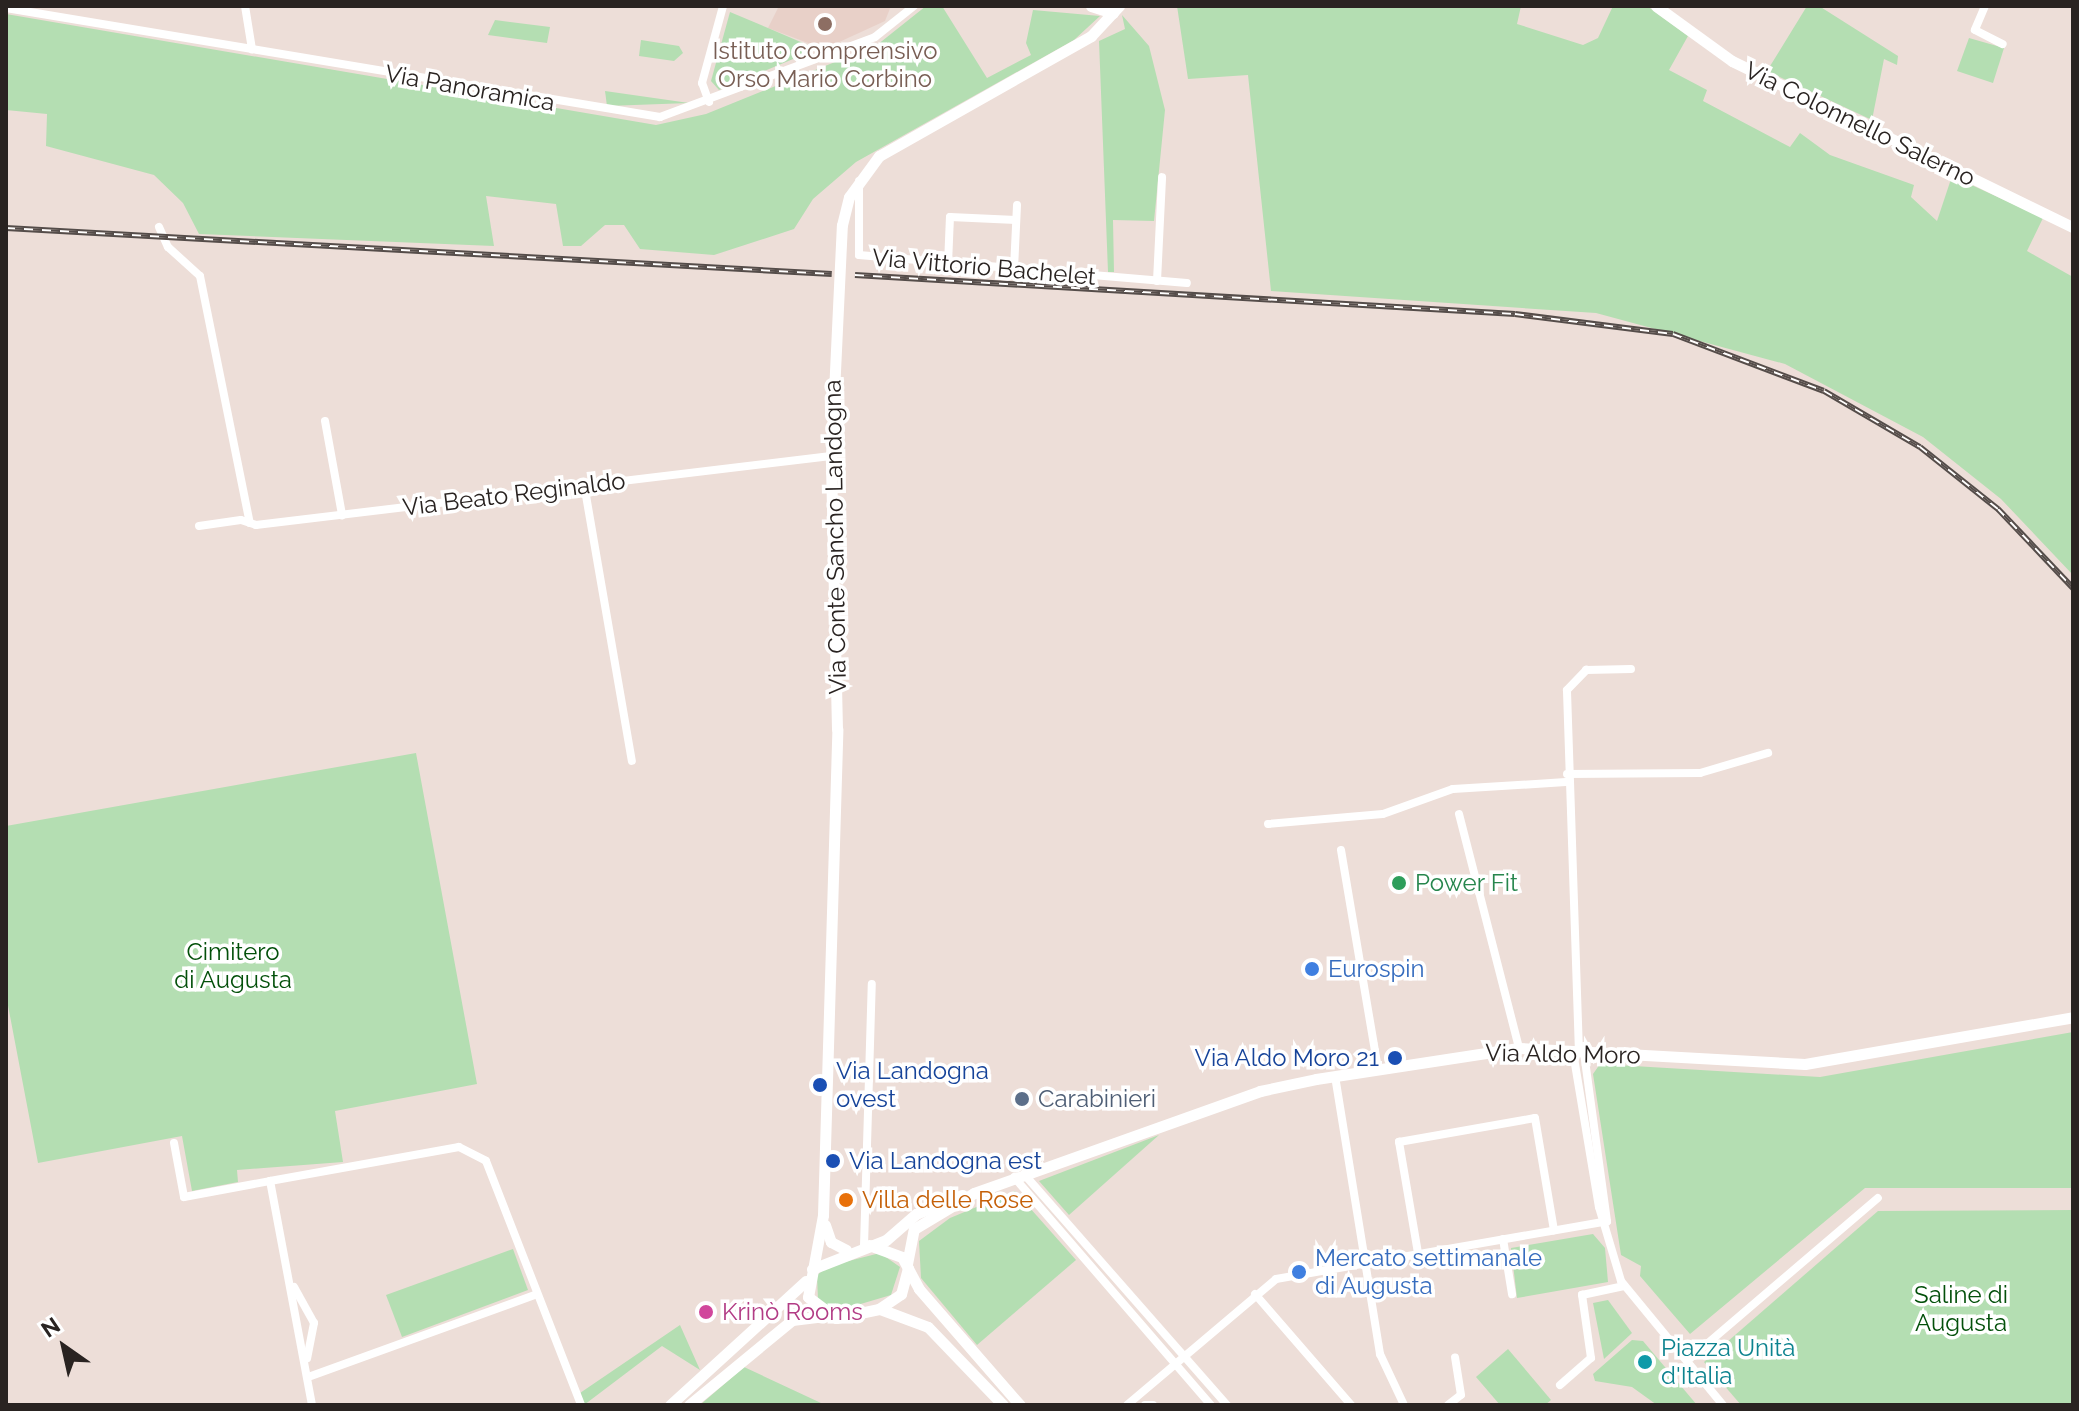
<!DOCTYPE html>
<meta charset="utf-8">
<style>
body{margin:0}
#map{position:relative;width:2079px;height:1411px;overflow:hidden;background:#edded8;font-family:Raleway,sans-serif}
div>[style]{position:absolute}
.built>*{inset:0;background:#e8d0c8}
.green>*{inset:0;background:#b4deb2}
.street>*{height:8px;margin:-4px;padding:0 4px;transform-origin:4px;border-radius:4px;background:#fff}
.secondary>*{height:11px;margin:-5.5px;padding:0 5.5px;transform-origin:5.5px;border-radius:5.5px;background:#fff}
.rail>*{height:6px;margin-top:-3px;transform-origin:0;background:repeating-linear-gradient(90deg,#fff 0 9px,#554d4a 0 18px);box-sizing:border-box;border-block:2px solid #554d4a}
.dots>*{width:22px;height:22px;translate:-50% -50%;box-sizing:border-box;border:4px solid #fff;border-radius:50%}
span{translate:-50% -50%;white-space:nowrap;text-align:center;line-height:1.15;-webkit-text-stroke:7px #fff;paint-order:stroke}
.education-label{font-size:24px;color:#785e54}
.street-label{font-size:24px;color:#292321}
.leisure-label{font-size:24px;color:#27864d}
.left{translate:0 -50%;text-align:left}
.park-label{font-size:24px;color:#03500a}
.shop-label{font-size:24px;color:#366cbe}
.transit-label{font-size:24px;color:#164399}
.right{translate:-100% -50%;text-align:right}
.service-label{font-size:24px;color:#4e5e75}
.food-label{font-size:24px;color:#c56008}
.hotel-label{font-size:24px;color:#b23c85}
.culture-label{font-size:24px;color:#0d838f}
.frame{position:absolute;inset:0;border:8px solid #292321;pointer-events:none}
.north{position:absolute;left:24px;top:1307px;width:80px;height:80px;-webkit-text-stroke:6px #fff;paint-order:stroke;rotate:326deg;font-size:22px;font-weight:700;line-height:32px;text-align:center;color:#292321}
.north::after{content:'';display:block;margin:auto;width:28px;height:36px;background:#292321;clip-path:polygon(50% 0,100% 100%,50% 72%,0 100%)}
</style>
<div id="map">
<div class="built">
<div style="clip-path:polygon(779px 6px,891px 6px,885px 21px,824px 49px,768px 28px)"></div>
</div>
<div class="green">
<div style="clip-path:polygon(926px 6px,942px 6px,987px 78px,1031px 55px,1026px 43px,1033px 10px,1100px 16px,1074px 40px,856px 162px,813px 199px,794px 229px,714px 255px,640px 249px,624px 225px,605px 225px,581px 246px,563px 246px,556px 204px,486px 196px,494px 246px,199px 234px,183px 203px,154px 175px,46px 146px,47px 114px,6px 110px,6px 14px,656px 125px,706px 114px,877px 45px)"></div>
<div style="clip-path:polygon(1177px 6px,1521px 6px,1517px 24px,1583px 45px,1598px 38px,1613px 6px,1647px 6px,1688px 36px,1669px 70px,1707px 90px,1703px 101px,1790px 147px,1800px 133px,1830px 155px,1914px 185px,1911px 197px,1937px 221px,1952px 176px,2043px 218px,2027px 251px,2073px 277px,2073px 575px,2001px 499px,1923px 437px,1785px 364px,1596px 313px,1271px 291px,1248px 75px,1188px 79px)"></div>
<div style="clip-path:polygon(1807px 6px,1819px 6px,1898px 56px,1897px 65px,1884px 59px,1872px 120px,1767px 71px)"></div>
<div style="clip-path:polygon(730px 12px,768px 28px,817px 49px,719px 90px,711px 81px)"></div>
<div style="clip-path:polygon(1122px 15px,1149px 46px,1165px 110px,1154px 221px,1113px 220px,1114px 272px,1108px 272px,1099px 41px,1125px 29px)"></div>
<div style="clip-path:polygon(495px 20px,550px 27px,547px 43px,488px 35px)"></div>
<div style="clip-path:polygon(1969px 38px,2004px 48px,1993px 83px,1957px 71px)"></div>
<div style="clip-path:polygon(641px 40px,679px 46px,683px 53px,674px 61px,639px 56px)"></div>
<div style="clip-path:polygon(605px 91px,689px 103px,607px 106px)"></div>
<div style="clip-path:polygon(416px 753px,477px 1084px,335px 1111px,343px 1162px,237px 1170px,238px 1182px,192px 1191px,182px 1136px,38px 1163px,6px 995px,6px 826px)"></div>
<div style="clip-path:polygon(2073px 1032px,2073px 1188px,1865px 1188px,1690px 1334px,1640px 1276px,1641px 1266px,1621px 1255px,1593px 1074px,1600px 1064px,1820px 1077px)"></div>
<div style="clip-path:polygon(1159px 1135px,1069px 1215px,1039px 1181px)"></div>
<div style="clip-path:polygon(1015px 1191px,1076px 1260px,977px 1345px,921px 1278px,919px 1241px,950px 1218px)"></div>
<div style="clip-path:polygon(2073px 1210px,2073px 1405px,1741px 1405px,1704px 1362px,1878px 1211px)"></div>
<div style="clip-path:polygon(1593px 1234px,1605px 1248px,1608px 1282px,1517px 1298px,1511px 1248px)"></div>
<div style="clip-path:polygon(513px 1249px,528px 1290px,402px 1337px,386px 1295px)"></div>
<div style="clip-path:polygon(880px 1253px,900px 1267px,891px 1295px,837px 1311px,818px 1300px,817px 1275px,829px 1266px)"></div>
<div style="clip-path:polygon(1608px 1300px,1632px 1333px,1604px 1359px,1593px 1303px)"></div>
<div style="clip-path:polygon(680px 1325px,700px 1370px,662px 1346px,584px 1405px,580px 1393px)"></div>
<div style="clip-path:polygon(1632px 1340px,1643px 1341px,1697px 1405px,1657px 1405px,1632px 1387px,1595px 1381px,1593px 1374px)"></div>
<div style="clip-path:polygon(1508px 1349px,1551px 1400px,1545px 1405px,1500px 1405px,1476px 1377px)"></div>
<div style="clip-path:polygon(744px 1367px,821px 1403px,836px 1405px,700px 1405px)"></div>
</div>
<div class="street">
<div style="left:245px;top:6px;width:44px;rotate:80.8deg"></div>
<div style="left:1985px;top:6px;width:26px;rotate:113deg"></div>
<div style="left:1975px;top:30px;width:31px;rotate:27deg"></div>
<div style="left:6px;top:8px;width:663px;rotate:9.46deg"></div>
<div style="left:660px;top:117px;width:229px;rotate:-20.4deg"></div>
<div style="left:875px;top:37px;width:50px;rotate:-38.5deg"></div>
<div style="left:709px;top:102px;width:20px;rotate:-110deg"></div>
<div style="left:702px;top:83px;width:80px;rotate:-74.7deg"></div>
<div style="left:859px;top:181px;width:74px;rotate:90deg"></div>
<div style="left:859px;top:255px;width:329px;rotate:4.9deg"></div>
<div style="left:159px;top:227px;width:22px;rotate:66deg"></div>
<div style="left:168px;top:247px;width:43px;rotate:42.2deg"></div>
<div style="left:200px;top:276px;width:252px;rotate:78.6deg"></div>
<div style="left:948px;top:264px;width:47px;rotate:-87.6deg"></div>
<div style="left:950px;top:217px;width:66px;rotate:2.6deg"></div>
<div style="left:1014px;top:269px;width:64px;rotate:-87.3deg"></div>
<div style="left:1157px;top:281px;width:104px;rotate:-87.2deg"></div>
<div style="left:325px;top:421px;width:96px;rotate:79.7deg"></div>
<div style="left:584px;top:484px;width:281px;rotate:80.2deg"></div>
<div style="left:199px;top:526px;width:42px;rotate:-8.1deg"></div>
<div style="left:241px;top:520px;width:16px;rotate:18deg"></div>
<div style="left:256px;top:525px;width:579px;rotate:-6.84deg"></div>
<div style="left:1567px;top:774px;width:133px;rotate:-0.4deg"></div>
<div style="left:1700px;top:773px;width:71px;rotate:-16.4deg"></div>
<div style="left:1459px;top:814px;width:242px;rotate:75.6deg"></div>
<div style="left:1268px;top:824px;width:115px;rotate:-5deg"></div>
<div style="left:1383px;top:814px;width:74px;rotate:-19.7deg"></div>
<div style="left:1453px;top:789px;width:113px;rotate:-3.5deg"></div>
<div style="left:1341px;top:850px;width:221px;rotate:80.4deg"></div>
<div style="left:1573px;top:1052px;width:157px;rotate:80.5deg"></div>
<div style="left:1599px;top:1207px;width:77px;rotate:73.4deg"></div>
<div style="left:1621px;top:1281px;width:161px;rotate:50.6deg"></div>
<div style="left:1579px;top:1053px;width:363px;rotate:-91.9deg"></div>
<div style="left:1567px;top:690px;width:28px;rotate:-46deg"></div>
<div style="left:1586px;top:670px;width:45px;rotate:-1.3deg"></div>
<div style="left:1584px;top:1053px;width:170px;rotate:82.2deg"></div>
<div style="left:1335px;top:1076px;width:282px;rotate:80.8deg"></div>
<div style="left:1380px;top:1354px;width:56px;rotate:64.8deg"></div>
<div style="left:174px;top:1143px;width:55px;rotate:79.5deg"></div>
<div style="left:184px;top:1197px;width:87px;rotate:-10.5deg"></div>
<div style="left:1024px;top:1174px;width:308px;rotate:48.7deg"></div>
<div style="left:1014px;top:1177px;width:301px;rotate:49.2deg"></div>
<div style="left:1503px;top:1239px;width:56px;rotate:80.7deg"></div>
<div style="left:864px;top:1246px;width:262px;rotate:-88.3deg"></div>
<div style="left:1418px;top:1253px;width:113px;rotate:-99.7deg"></div>
<div style="left:1399px;top:1142px;width:138px;rotate:-10deg"></div>
<div style="left:1535px;top:1118px;width:114px;rotate:80.4deg"></div>
<div style="left:294px;top:1287px;width:41px;rotate:60.9deg"></div>
<div style="left:314px;top:1323px;width:36px;rotate:101deg"></div>
<div style="left:1255px;top:1294px;width:147px;rotate:49.1deg"></div>
<div style="left:1687px;top:1361px;width:251px;rotate:-40.5deg"></div>
<div style="left:311px;top:1376px;width:240px;rotate:-19.9deg"></div>
<div style="left:1560px;top:1385px;width:41px;rotate:-41.1deg"></div>
<div style="left:1591px;top:1358px;width:64px;rotate:-98.1deg"></div>
<div style="left:1582px;top:1295px;width:43px;rotate:-12.1deg"></div>
<div style="left:312px;top:1405px;width:228px;rotate:-100.6deg"></div>
<div style="left:270px;top:1181px;width:192px;rotate:-10.2deg"></div>
<div style="left:459px;top:1147px;width:30px;rotate:27deg"></div>
<div style="left:486px;top:1161px;width:262px;rotate:68.7deg"></div>
<div style="left:1127px;top:1405px;width:195px;rotate:-40.2deg"></div>
<div style="left:1276px;top:1279px;width:336px;rotate:-9.9deg"></div>
<div style="left:1145px;top:1405px;width:8px"></div>
<div style="left:1448px;top:1405px;width:16px;rotate:-38deg"></div>
<div style="left:1461px;top:1395px;width:38px;rotate:-99deg"></div>
</div>
<div class="secondary">
<div style="left:1091px;top:6px;width:23px;rotate:18deg"></div>
<div style="left:1656px;top:6px;width:94px;rotate:35.9deg"></div>
<div style="left:1732px;top:61px;width:379px;rotate:26deg"></div>
<div style="left:825px;top:1225px;width:18px;rotate:71deg"></div>
<div style="left:831px;top:1242px;width:17px;rotate:28deg"></div>
<div style="left:869px;top:1245px;width:35px;rotate:20deg"></div>
<div style="left:902px;top:1257px;width:36px;rotate:62deg"></div>
<div style="left:919px;top:1289px;width:154px;rotate:49deg"></div>
<div style="left:907px;top:1264px;width:36px;rotate:-79deg"></div>
<div style="left:914px;top:1229px;width:70px;rotate:-31deg"></div>
<div style="left:974px;top:1193px;width:304px;rotate:-19.6deg"></div>
<div style="left:1260px;top:1091px;width:57px;rotate:-12.1deg"></div>
<div style="left:1316px;top:1079px;width:205px;rotate:-8.7deg"></div>
<div style="left:1519px;top:1048px;width:286px;rotate:3.2deg"></div>
<div style="left:1805px;top:1064px;width:272px;rotate:-9.9deg"></div>
<div style="left:908px;top:1268px;width:27px;rotate:105deg"></div>
<div style="left:901px;top:1294px;width:27px;rotate:146deg"></div>
<div style="left:879px;top:1309px;width:44px;rotate:168.2deg"></div>
<div style="left:836px;top:1318px;width:35px;rotate:-143deg"></div>
<div style="left:808px;top:1297px;width:83px;rotate:-79.6deg"></div>
<div style="left:823px;top:1215px;width:486px;rotate:-88.3deg"></div>
<div style="left:837px;top:729px;width:273px;rotate:-91.3deg"></div>
<div style="left:831px;top:456px;width:231px;rotate:-87.3deg"></div>
<div style="left:842px;top:225px;width:29px;rotate:-76deg"></div>
<div style="left:849px;top:197px;width:51px;rotate:-53.8deg"></div>
<div style="left:879px;top:156px;width:244px;rotate:-29.5deg"></div>
<div style="left:1091px;top:36px;width:41px;rotate:-47deg"></div>
<div style="left:812px;top:1269px;width:79px;rotate:-21.4deg"></div>
<div style="left:886px;top:1240px;width:40px;rotate:-41deg"></div>
<div style="left:916px;top:1214px;width:50px;rotate:-22.4deg"></div>
<div style="left:880px;top:1309px;width:51px;rotate:20.6deg"></div>
<div style="left:928px;top:1327px;width:108px;rotate:46.1deg"></div>
<div style="left:670px;top:1405px;width:184px;rotate:-42.4deg"></div>
<div style="left:689px;top:1405px;width:134px;rotate:-39.5deg"></div>
<div style="left:792px;top:1320px;width:33px;rotate:-7deg"></div>
</div>
<div class="rail">
<div style="left:6px;top:228px;width:827px;rotate:3.19deg"></div>
<div style="left:855px;top:275px;width:661px;rotate:3.38deg"></div>
<div style="left:1515px;top:314px;width:159px;rotate:7.2deg"></div>
<div style="left:1673px;top:334px;width:161px;rotate:20.7deg"></div>
<div style="left:1824px;top:391px;width:111px;rotate:30.3deg"></div>
<div style="left:1920px;top:447px;width:100px;rotate:38.5deg"></div>
<div style="left:1998px;top:509px;width:109px;rotate:46.5deg"></div>
</div>
<div class="dots">
<div style="left:825px;top:24px;background:#8d6e63"></div>
<div style="left:1399px;top:883px;background:#2e9e5b"></div>
<div style="left:1312px;top:969px;background:#3f7fe0"></div>
<div style="left:1395px;top:1058px;background:#1a4fb4"></div>
<div style="left:820px;top:1085px;background:#1a4fb4"></div>
<div style="left:1022px;top:1099px;background:#5c6f8a"></div>
<div style="left:833px;top:1161px;background:#1a4fb4"></div>
<div style="left:846px;top:1200px;background:#e8710a"></div>
<div style="left:1299px;top:1272px;background:#3f7fe0"></div>
<div style="left:706px;top:1312px;background:#d1479c"></div>
<div style="left:1645px;top:1362px;background:#0f9aa8"></div>
</div>
<div class="education-label">
<span style="left:825px;top:65px">Istituto comprensivo<br>Orso Mario Corbino</span>
</div>
<div class="street-label">
<span style="left:470px;top:88px;rotate:10deg">Via Panoramica</span>
<span style="left:1860px;top:124px;rotate:26deg">Via Colonnello Salerno</span>
<span style="left:984px;top:267px;rotate:5deg">Via Vittorio Bachelet</span>
<span style="left:514px;top:494px;rotate:-7deg">Via Beato Reginaldo</span>
<span style="left:835px;top:537px;rotate:-91deg">Via Conte Sancho Landogna</span>
<span style="left:1563px;top:1054px;rotate:1deg">Via Aldo Moro</span>
</div>
<div class="leisure-label">
<span class="left" style="left:1415px;top:883px">Power Fit</span>
</div>
<div class="park-label">
<span style="left:233px;top:966px">Cimitero<br>di Augusta</span>
<span style="left:1961px;top:1309px">Saline di<br>Augusta</span>
</div>
<div class="shop-label">
<span class="left" style="left:1328px;top:969px">Eurospin</span>
<span class="left" style="left:1315px;top:1272px">Mercato settimanale<br>di Augusta</span>
</div>
<div class="transit-label">
<span class="right" style="left:1379px;top:1058px">Via Aldo Moro 21</span>
<span class="left" style="left:836px;top:1085px">Via Landogna<br>ovest</span>
<span class="left" style="left:849px;top:1161px">Via Landogna est</span>
</div>
<div class="service-label">
<span class="left" style="left:1038px;top:1099px">Carabinieri</span>
</div>
<div class="food-label">
<span class="left" style="left:862px;top:1200px">Villa delle Rose</span>
</div>
<div class="hotel-label">
<span class="left" style="left:722px;top:1312px">Krinò Rooms</span>
</div>
<div class="culture-label">
<span class="left" style="left:1661px;top:1362px">Piazza Unità<br>d'Italia</span>
</div>
<div class="frame"></div>
<div class="north">N</div>
</div>
